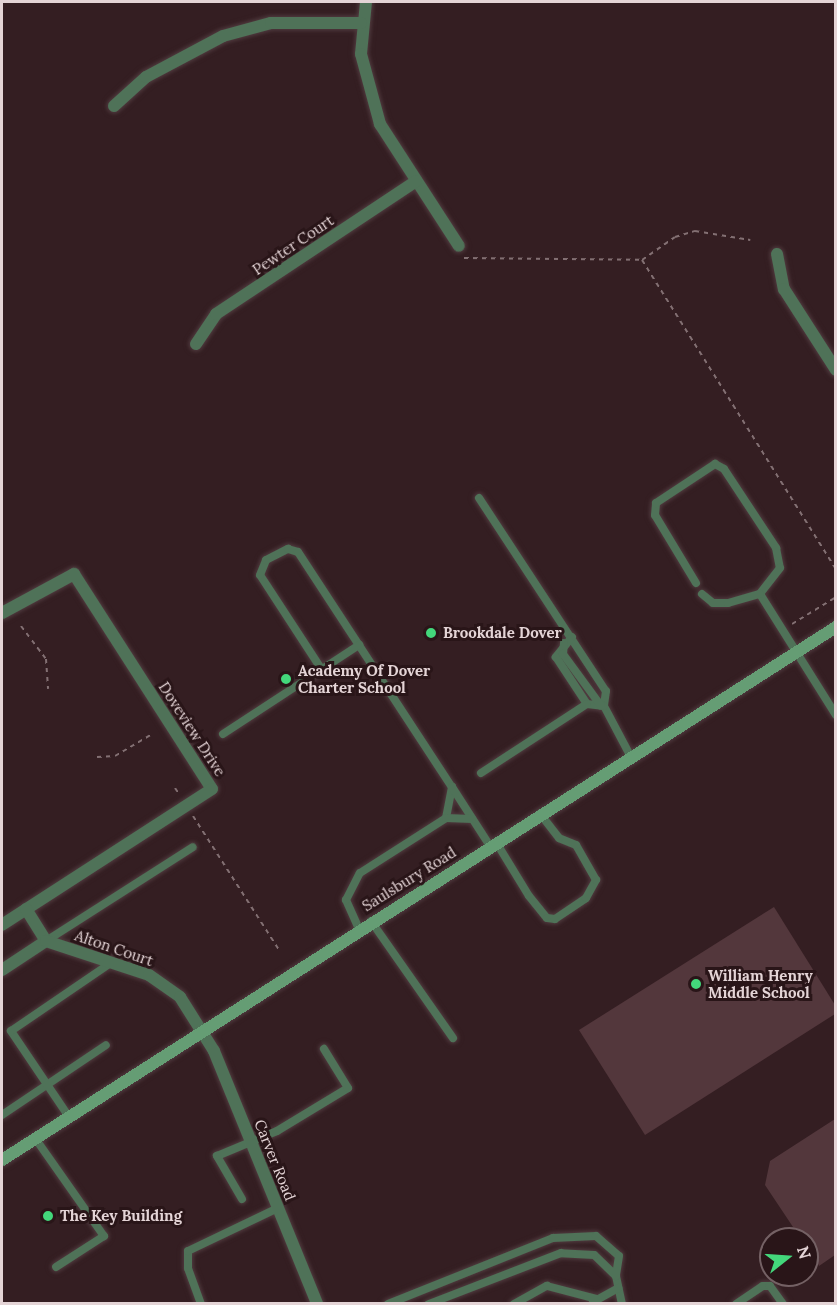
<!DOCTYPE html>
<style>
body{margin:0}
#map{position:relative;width:837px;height:1305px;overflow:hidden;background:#341e22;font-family:Lora,serif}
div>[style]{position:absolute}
.green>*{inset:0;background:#53373c}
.path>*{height:2px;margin-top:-1px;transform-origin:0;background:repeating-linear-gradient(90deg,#837073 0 4.5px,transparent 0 9px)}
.roads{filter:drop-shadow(0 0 2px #503b3f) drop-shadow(0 0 2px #503b3f)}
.service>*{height:8px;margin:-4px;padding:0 4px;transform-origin:4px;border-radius:4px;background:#4f7258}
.minor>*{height:12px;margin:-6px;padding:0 6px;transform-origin:6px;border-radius:6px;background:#4f7258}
.secondary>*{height:12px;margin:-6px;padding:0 6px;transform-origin:6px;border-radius:6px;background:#659d74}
.dots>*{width:16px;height:16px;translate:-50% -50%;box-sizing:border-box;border:3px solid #291518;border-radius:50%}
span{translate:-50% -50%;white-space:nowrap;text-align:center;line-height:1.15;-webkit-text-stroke:6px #291518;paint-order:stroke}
.street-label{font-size:15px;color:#e4d4d6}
.poi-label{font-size:15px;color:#e4d4d6;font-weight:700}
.left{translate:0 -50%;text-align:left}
.frame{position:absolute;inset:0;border:3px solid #e4d4d6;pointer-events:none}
.north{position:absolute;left:759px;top:1227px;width:60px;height:60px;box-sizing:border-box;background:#291518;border:2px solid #746164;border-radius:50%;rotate:73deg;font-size:16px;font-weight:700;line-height:24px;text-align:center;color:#e4d4d6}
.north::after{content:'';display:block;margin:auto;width:21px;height:27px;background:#43d77b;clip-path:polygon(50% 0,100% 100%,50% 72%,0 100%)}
</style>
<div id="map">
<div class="green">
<div style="clip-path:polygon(774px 907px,835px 1005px,835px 1014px,645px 1135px,579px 1030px)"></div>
<div style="clip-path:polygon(835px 1119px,835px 1255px,819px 1266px,807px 1239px,801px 1239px,765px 1185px,770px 1161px)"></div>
</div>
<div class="path">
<div style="left:464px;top:258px;width:178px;rotate:0.6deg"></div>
<div style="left:642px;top:260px;width:365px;rotate:57.9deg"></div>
<div style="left:642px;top:260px;width:40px;rotate:-34.9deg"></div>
<div style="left:675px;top:237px;width:21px;rotate:-17deg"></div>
<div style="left:695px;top:231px;width:56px;rotate:9.3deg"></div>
<div style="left:792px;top:624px;width:52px;rotate:-31.5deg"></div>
<div style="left:21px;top:626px;width:41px;rotate:52.9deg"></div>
<div style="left:46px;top:659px;width:30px;rotate:86deg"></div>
<div style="left:97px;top:757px;width:18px;rotate:-3deg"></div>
<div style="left:115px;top:756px;width:43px;rotate:-30.7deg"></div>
<div style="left:175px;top:788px;width:7px;rotate:56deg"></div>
<div style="left:193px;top:816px;width:159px;rotate:57.3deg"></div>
</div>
<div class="roads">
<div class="service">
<div style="left:479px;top:498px;width:231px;rotate:56.7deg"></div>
<div style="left:606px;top:691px;width:15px;rotate:98deg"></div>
<div style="left:604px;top:706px;width:58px;rotate:62.1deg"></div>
<div style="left:696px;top:583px;width:79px;rotate:-121.1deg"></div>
<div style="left:655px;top:515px;width:12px;rotate:-85deg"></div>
<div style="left:656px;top:503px;width:71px;rotate:-33.5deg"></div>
<div style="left:715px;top:464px;width:10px;rotate:29deg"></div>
<div style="left:724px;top:469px;width:95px;rotate:56.6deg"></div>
<div style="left:776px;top:548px;width:20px;rotate:79deg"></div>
<div style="left:780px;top:568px;width:33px;rotate:128deg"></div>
<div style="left:760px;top:594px;width:143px;rotate:57.9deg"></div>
<div style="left:702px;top:594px;width:14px;rotate:39deg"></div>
<div style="left:713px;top:603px;width:15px"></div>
<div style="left:728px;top:603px;width:33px;rotate:-16deg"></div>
<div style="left:572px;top:637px;width:26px;rotate:129deg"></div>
<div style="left:556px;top:657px;width:56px;rotate:56.6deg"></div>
<div style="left:587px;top:704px;width:17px;rotate:7deg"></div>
<div style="left:564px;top:643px;width:11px;rotate:95deg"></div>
<div style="left:563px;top:654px;width:64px;rotate:53.8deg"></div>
<div style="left:322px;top:670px;width:113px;rotate:-123.1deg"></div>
<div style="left:260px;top:575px;width:16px;rotate:-68deg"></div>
<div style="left:266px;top:560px;width:25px;rotate:-27deg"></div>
<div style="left:288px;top:549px;width:10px;rotate:17deg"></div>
<div style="left:298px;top:552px;width:281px;rotate:56.8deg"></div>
<div style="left:223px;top:734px;width:163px;rotate:-33.2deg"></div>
<div style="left:481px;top:773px;width:126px;rotate:-33.1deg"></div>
<div style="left:446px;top:818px;width:32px;rotate:-79deg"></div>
<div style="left:452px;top:787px;width:70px;rotate:57.2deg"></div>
<div style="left:496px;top:842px;width:63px;rotate:58.6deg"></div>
<div style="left:529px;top:896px;width:28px;rotate:51deg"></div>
<div style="left:547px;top:918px;width:8px;rotate:7deg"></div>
<div style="left:555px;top:919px;width:37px;rotate:-34deg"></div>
<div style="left:586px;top:898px;width:21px;rotate:-61deg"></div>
<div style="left:596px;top:880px;width:40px;rotate:-119.7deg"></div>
<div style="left:576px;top:845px;width:18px;rotate:-158deg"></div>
<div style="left:559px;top:838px;width:31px;rotate:-128deg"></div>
<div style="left:371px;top:921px;width:143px;rotate:55deg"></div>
<div style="left:359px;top:929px;width:32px;rotate:-114deg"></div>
<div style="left:346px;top:900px;width:30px;rotate:-63deg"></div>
<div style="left:360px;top:873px;width:102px;rotate:-32.6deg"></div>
<div style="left:446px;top:818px;width:26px;rotate:2deg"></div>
<div style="left:46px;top:941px;width:174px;rotate:-32.6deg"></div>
<div style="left:2px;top:1115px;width:125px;rotate:-33.9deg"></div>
<div style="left:69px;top:1117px;width:104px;rotate:-124deg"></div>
<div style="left:11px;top:1031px;width:122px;rotate:-34.3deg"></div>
<div style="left:35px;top:1138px;width:120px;rotate:54.9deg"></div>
<div style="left:104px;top:1236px;width:57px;rotate:147.1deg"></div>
<div style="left:242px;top:1199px;width:50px;rotate:-120.2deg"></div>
<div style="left:217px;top:1156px;width:65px;rotate:-22.6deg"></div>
<div style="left:277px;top:1131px;width:83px;rotate:-31.2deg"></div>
<div style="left:348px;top:1088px;width:46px;rotate:-121.6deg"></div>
<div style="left:616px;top:1276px;width:29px;rotate:78deg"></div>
<div style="left:593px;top:1302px;width:29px;rotate:-29deg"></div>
<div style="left:201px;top:1304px;width:38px;rotate:-110deg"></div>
<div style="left:188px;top:1268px;width:17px;rotate:-90deg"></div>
<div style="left:188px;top:1251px;width:100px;rotate:-25.5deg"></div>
<div style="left:388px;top:1304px;width:178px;rotate:-21.8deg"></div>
<div style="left:553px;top:1238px;width:43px;rotate:-2.7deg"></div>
<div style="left:596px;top:1236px;width:30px;rotate:41deg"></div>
<div style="left:619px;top:1256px;width:20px;rotate:99deg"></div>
<div style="left:616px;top:1276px;width:30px;rotate:-136deg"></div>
<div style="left:594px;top:1255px;width:33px;rotate:-177deg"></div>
<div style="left:561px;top:1253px;width:142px;rotate:158.9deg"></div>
<div style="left:514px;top:1304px;width:38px;rotate:-29deg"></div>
<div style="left:547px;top:1286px;width:52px;rotate:14.6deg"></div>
<div style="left:736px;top:1304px;width:32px;rotate:-34deg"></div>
<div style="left:763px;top:1286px;width:7px"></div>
<div style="left:770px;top:1286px;width:22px;rotate:54deg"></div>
</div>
<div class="minor">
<div style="left:366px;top:2px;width:52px;rotate:95.5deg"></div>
<div style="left:361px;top:54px;width:73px;rotate:74.8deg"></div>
<div style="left:380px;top:124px;width:145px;rotate:57.1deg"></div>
<div style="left:114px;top:106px;width:43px;rotate:-42.2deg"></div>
<div style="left:146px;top:77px;width:87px;rotate:-28deg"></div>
<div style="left:223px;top:36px;width:50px;rotate:-15.2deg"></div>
<div style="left:271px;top:23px;width:90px"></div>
<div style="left:777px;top:254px;width:36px;rotate:79deg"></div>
<div style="left:784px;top:289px;width:96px;rotate:57.3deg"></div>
<div style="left:196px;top:344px;width:36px;rotate:-56deg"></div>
<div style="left:216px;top:314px;width:240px;rotate:-33.6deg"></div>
<div style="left:2px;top:613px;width:82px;rotate:-28.4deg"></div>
<div style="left:74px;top:574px;width:255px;rotate:57.3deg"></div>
<div style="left:212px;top:789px;width:250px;rotate:147.1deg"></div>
<div style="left:26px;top:909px;width:38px;rotate:58deg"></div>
<div style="left:2px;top:970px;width:53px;rotate:-33.4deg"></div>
<div style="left:46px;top:941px;width:108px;rotate:18.3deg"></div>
<div style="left:149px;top:975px;width:38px;rotate:35deg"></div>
<div style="left:180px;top:997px;width:64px;rotate:57.8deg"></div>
<div style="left:214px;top:1051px;width:273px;rotate:67.8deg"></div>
</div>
<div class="secondary">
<div style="left:2px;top:1160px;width:990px;rotate:-32.58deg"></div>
</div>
</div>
<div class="dots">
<div style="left:431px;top:633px;background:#43d77b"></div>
<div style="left:286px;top:679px;background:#43d77b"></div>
<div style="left:696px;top:984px;background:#43d77b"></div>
<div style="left:48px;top:1216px;background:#43d77b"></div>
</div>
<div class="street-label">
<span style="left:293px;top:245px;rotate:-34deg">Pewter Court</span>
<span style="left:192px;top:729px;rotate:57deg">Doveview Drive</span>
<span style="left:409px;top:879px;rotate:-32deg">Saulsbury Road</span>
<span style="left:114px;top:948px;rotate:19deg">Alton Court</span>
<span style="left:275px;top:1160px;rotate:68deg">Carver Road</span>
</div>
<div class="poi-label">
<span class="left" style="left:443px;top:633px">Brookdale Dover</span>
<span class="left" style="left:298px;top:679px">Academy Of Dover<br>Charter School</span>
<span class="left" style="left:708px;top:984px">William Henry<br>Middle School</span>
<span class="left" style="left:60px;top:1216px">The Key Building</span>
</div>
<div class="frame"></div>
<div class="north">N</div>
</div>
